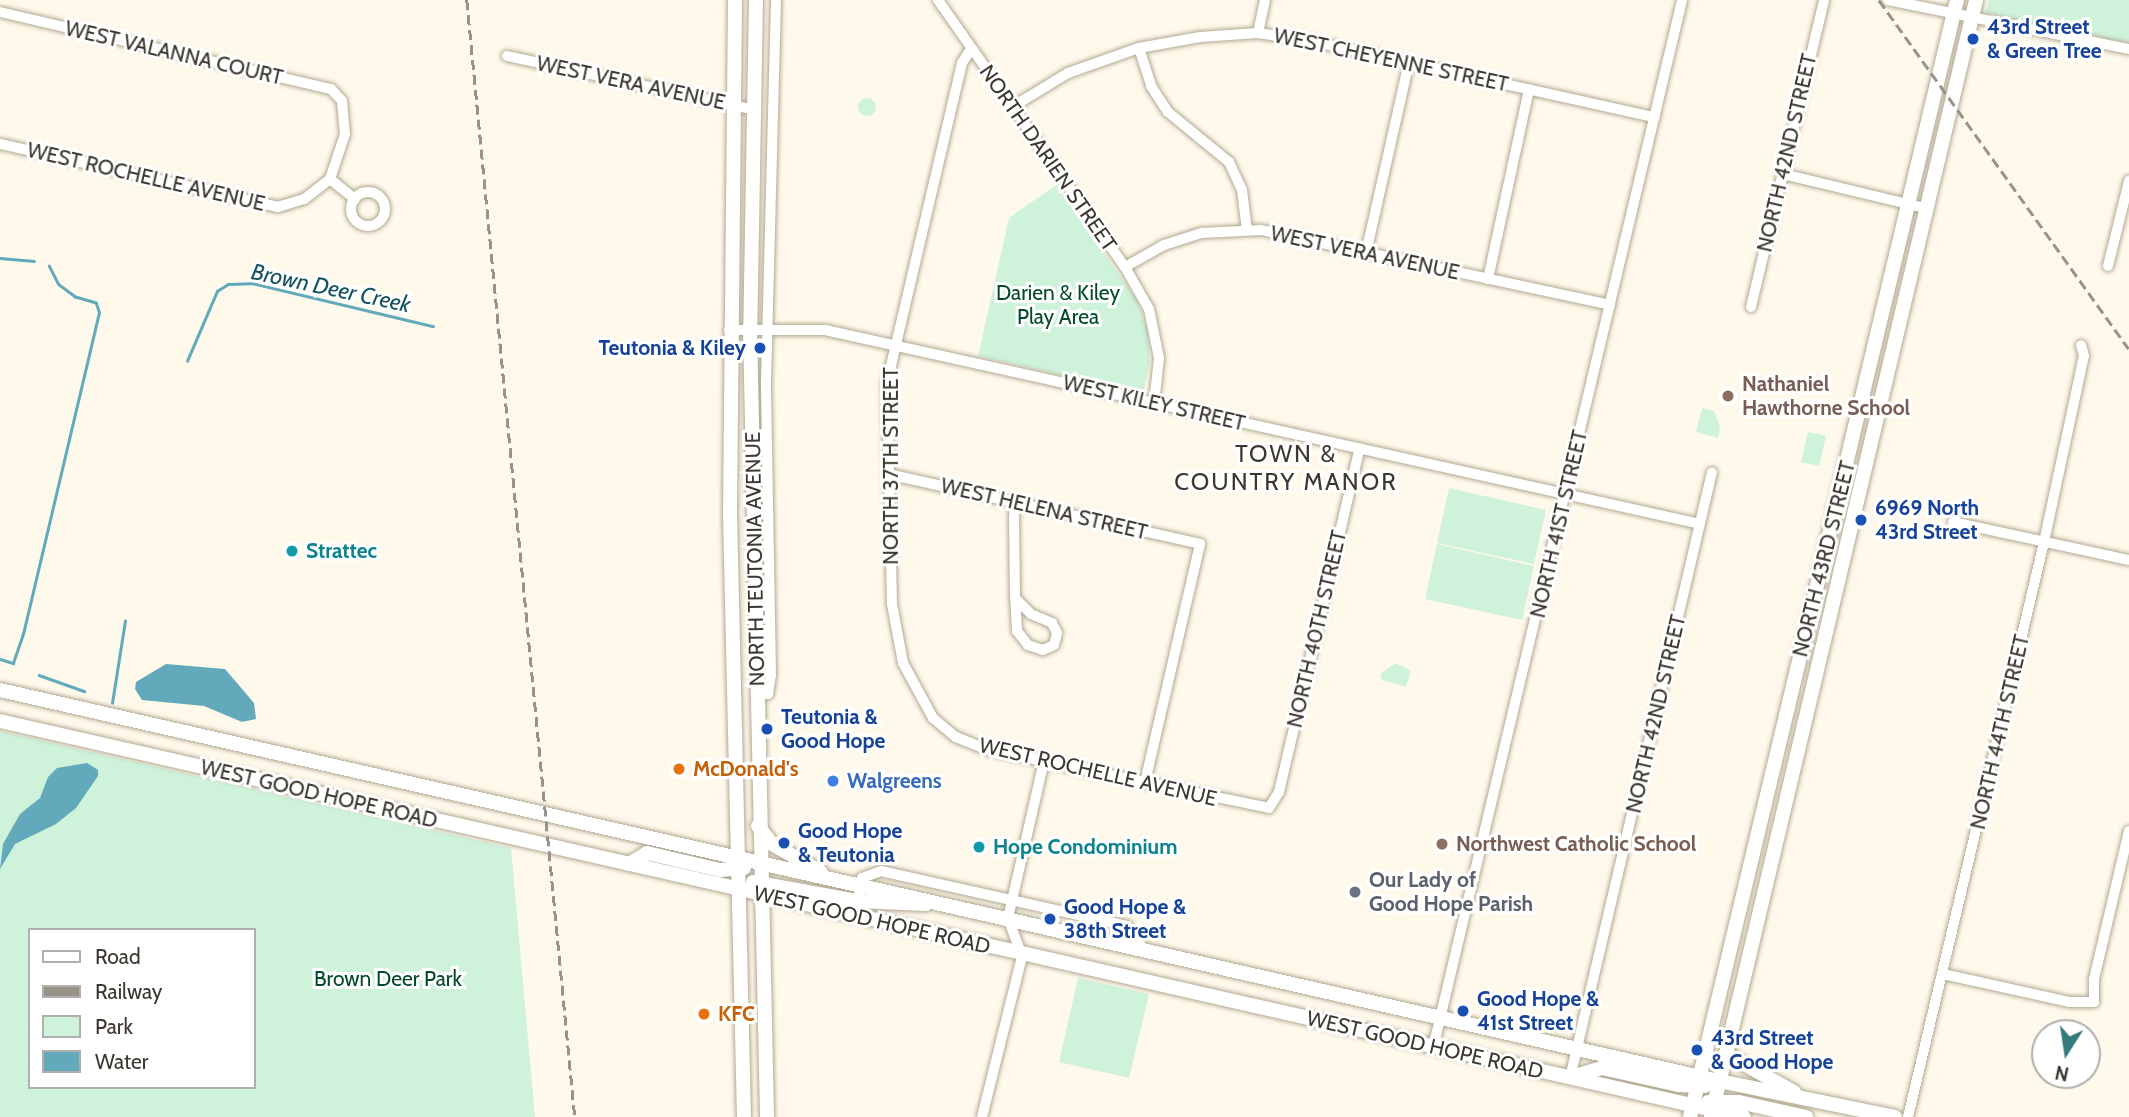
<!DOCTYPE html>
<style>
body{margin:0}
#map{position:relative;width:2129px;height:1117px;overflow:hidden;background:#fff9eb;font-family:Cabin,sans-serif}
div>[style]{position:absolute}
.green>*{inset:0;background:#cff2db}
.round{border-radius:50%}
.water>*{inset:0;background:#62a9bb}
.stream>*{height:2.5px;margin:-1.25px;padding:0 1.25px;transform-origin:1.25px;border-radius:1.25px;background:#62a9bb}
.roads{filter:drop-shadow(0 0 2px #b1a992) drop-shadow(0 0 2px #b1a992)}
.minor>*{height:10px;margin:-5px;padding:0 5px;transform-origin:5px;border-radius:5px;background:#fff}
.minor>.ring{margin:-5px;padding:0;box-sizing:content-box;background:none;border:10px solid #fff;border-radius:50%}
.major>*{height:14px;margin:-7px;padding:0 7px;transform-origin:7px;border-radius:7px;background:#fff}
.rail>*{height:2.5px;margin-top:-1.25px;transform-origin:0;background:repeating-linear-gradient(90deg,#989388 0 10px,transparent 0 15px)}
.dots>*{width:19px;height:19px;translate:-50% -50%;box-sizing:border-box;border:4px solid #fff;border-radius:50%}
span{translate:-50% -50%;white-space:nowrap;text-align:center;line-height:1.15;-webkit-text-stroke:6px #fff;paint-order:stroke}
.transit-label{font-size:21px;color:#164399;font-weight:700}
.left{translate:0 -50%;text-align:left}
.right{translate:-100% -50%;text-align:right}
.street-label{font-size:21px;color:#3c382f}
.park-label{font-size:21px;color:#014a2a}
.education-label{font-size:21px;color:#785e54;font-weight:700}
.culture-label{font-size:21px;color:#0d838f;font-weight:700}
.food-label{font-size:21px;color:#c56008;font-weight:700}
.shop-label{font-size:21px;color:#366cbe;font-weight:700}
.worship-label{font-size:21px;color:#5b616d;font-weight:700}
.water-label{font-size:23px;color:#165361;font-style:italic}
.quarter-label{font-size:24px;color:#3c382f;letter-spacing:2px}
.legend{position:absolute;left:28px;top:928px;width:228px;height:161px;box-sizing:border-box;background:#fff;border:2px solid #b1afac;margin:0;padding:9px 12px;list-style:none;font-size:21px;color:#3c382f}
.legend li{display:flex;align-items:center;gap:14px;height:35px}
.legend b{width:35px;border:2px solid #b1afac}
.north{position:absolute;left:2031px;top:1019px;width:70px;height:70px;box-sizing:border-box;background:#fff;border:2px solid #b1afac;border-radius:50%;rotate:192deg;font-size:19px;font-weight:700;line-height:28px;text-align:center;color:#3c382f}
.north::after{content:'';display:block;margin:auto;width:24px;height:32px;background:#337c7b;clip-path:polygon(50% 0,100% 100%,50% 72%,0 100%)}
</style>
<div id="map">
<div class="green">
<div style="clip-path:polygon(1989px 0,2129px 0,2129px 43px,1985px 13px)"></div>
<div class="round" style="left:858px;top:98px;width:18px;height:18px"></div>
<div style="clip-path:polygon(1056px 185px,1137px 300px,1148px 331px,1150px 362px,1143px 394px,978px 356px,1009px 218px)"></div>
<div style="clip-path:polygon(1702px 408px,1714px 411px,1720px 427px,1718px 438px,1696px 432px)"></div>
<div style="clip-path:polygon(1808px 432px,1826px 436px,1819px 466px,1801px 462px)"></div>
<div style="clip-path:polygon(1449px 488px,1546px 510px,1534px 564px,1437px 543px)"></div>
<div style="clip-path:polygon(1437px 544px,1534px 566px,1522px 620px,1425px 599px)"></div>
<div style="clip-path:polygon(1396px 663px,1411px 671px,1406px 687px,1382px 680px,1380px 674px)"></div>
<div style="clip-path:polygon(evenodd,0 731px,511px 848px,535px 1117px,0 1117px,0 731px,30px 930px,254px 930px,254px 1087px,30px 1087px,30px 930px)"></div>
<div style="clip-path:polygon(1078px 978px,1149px 994px,1129px 1078px,1059px 1062px)"></div>
</div>
<div class="water">
<div style="clip-path:polygon(166px 664px,225px 669px,254px 703px,256px 719px,242px 722px,204px 706px,142px 700px,135px 689px,136px 682px)"></div>
<div style="clip-path:polygon(87px 763px,98px 770px,98px 776px,76px 808px,56px 824px,15px 844px,0 869px,3px 844px,20px 814px,40px 798px,48px 777px,57px 768px)"></div>
</div>
<div class="stream">
<div style="left:0;top:258px;width:34px;rotate:5deg"></div>
<div style="left:187px;top:361px;width:76px;rotate:-66.8deg"></div>
<div style="left:217px;top:291px;width:13px;rotate:-32deg"></div>
<div style="left:228px;top:284px;width:24px;rotate:-2deg"></div>
<div style="left:252px;top:283px;width:186px;rotate:13.4deg"></div>
<div style="left:0;top:659px;width:14px;rotate:17deg"></div>
<div style="left:13px;top:663px;width:31px;rotate:-71deg"></div>
<div style="left:23px;top:634px;width:330px;rotate:-76.7deg"></div>
<div style="left:99px;top:313px;width:10px;rotate:-107deg"></div>
<div style="left:96px;top:303px;width:22px;rotate:-164deg"></div>
<div style="left:75px;top:297px;width:21px;rotate:-143deg"></div>
<div style="left:58px;top:284px;width:20px;rotate:-117deg"></div>
<div style="left:39px;top:675px;width:48px;rotate:19.6deg"></div>
<div style="left:112px;top:703px;width:83px;rotate:-81deg"></div>
</div>
<div class="roads">
<div class="minor">
<div style="left:938px;top:0;width:326px;rotate:55deg"></div>
<div style="left:1125px;top:267px;width:48px;rotate:60.3deg"></div>
<div style="left:1149px;top:309px;width:50px;rotate:78.5deg"></div>
<div style="left:1159px;top:358px;width:45px;rotate:96.3deg"></div>
<div style="left:1888px;top:0;width:246px;rotate:11.5deg"></div>
<div style="left:0;top:12px;width:340px;rotate:13.1deg"></div>
<div style="left:331px;top:89px;width:16px;rotate:47deg"></div>
<div style="left:342px;top:101px;width:33px;rotate:85deg"></div>
<div style="left:345px;top:134px;width:47px;rotate:108.4deg"></div>
<div style="left:330px;top:179px;width:33px;rotate:142deg"></div>
<div style="left:304px;top:199px;width:27px;rotate:163deg"></div>
<div style="left:278px;top:207px;width:285px;rotate:-167.2deg"></div>
<div style="left:1258px;top:33px;width:34px;rotate:-78deg"></div>
<div style="left:1139px;top:48px;width:40px;rotate:72deg"></div>
<div style="left:1151px;top:86px;width:31px;rotate:57deg"></div>
<div style="left:1168px;top:112px;width:79px;rotate:39.3deg"></div>
<div style="left:1229px;top:162px;width:31px;rotate:65deg"></div>
<div style="left:1242px;top:190px;width:39px;rotate:83deg"></div>
<div style="left:971px;top:49px;width:17px;rotate:123deg"></div>
<div style="left:962px;top:63px;width:329px;rotate:103.2deg"></div>
<div style="left:887px;top:383px;width:221px;rotate:88.7deg"></div>
<div style="left:892px;top:604px;width:60px;rotate:79.4deg"></div>
<div style="left:903px;top:663px;width:63px;rotate:61.4deg"></div>
<div style="left:933px;top:718px;width:30px;rotate:40deg"></div>
<div style="left:956px;top:737px;width:31px;rotate:22deg"></div>
<div style="left:985px;top:749px;width:290px;rotate:11.7deg"></div>
<div style="left:1269px;top:808px;width:19px;rotate:-58deg"></div>
<div style="left:1279px;top:792px;width:353px;rotate:-76.8deg"></div>
<div style="left:507px;top:56px;width:253px;rotate:12.3deg"></div>
<div style="left:1012px;top:107px;width:66px;rotate:-31.3deg"></div>
<div style="left:1068px;top:73px;width:75px;rotate:-19.4deg"></div>
<div style="left:1139px;top:48px;width:62px;rotate:-10.2deg"></div>
<div style="left:1200px;top:37px;width:58px;rotate:-3.9deg"></div>
<div style="left:1258px;top:33px;width:54px;rotate:8.6deg"></div>
<div style="left:1311px;top:41px;width:352px;rotate:12.5deg"></div>
<div style="left:1783px;top:174px;width:146px;rotate:13.5deg"></div>
<div style="left:330px;top:179px;width:32px;rotate:39deg"></div>
<div class="ring" style="left:351px;top:192px;width:24px;height:24px"></div>
<div style="left:1366px;top:253px;width:196px;rotate:-77.3deg"></div>
<div style="left:2108px;top:266px;width:88px;rotate:-76.1deg"></div>
<div style="left:1125px;top:267px;width:45px;rotate:-29.4deg"></div>
<div style="left:1164px;top:245px;width:40px;rotate:-18deg"></div>
<div style="left:1202px;top:233px;width:59px;rotate:-2.9deg"></div>
<div style="left:1261px;top:230px;width:357px;rotate:12.1deg"></div>
<div style="left:1488px;top:279px;width:194px;rotate:-77.8deg"></div>
<div style="left:1751px;top:307px;width:316px;rotate:-76.6deg"></div>
<div style="left:729px;top:330px;width:96px"></div>
<div style="left:825px;top:330px;width:896px;rotate:12.5deg"></div>
<div style="left:888px;top:474px;width:320px;rotate:12.6deg"></div>
<div style="left:1200px;top:544px;width:245px;rotate:103deg"></div>
<div style="left:1953px;top:522px;width:180px;rotate:12.2deg"></div>
<div style="left:1015px;top:598px;width:23px;rotate:45deg"></div>
<div style="left:1031px;top:614px;width:23px;rotate:23deg"></div>
<div style="left:1052px;top:623px;width:11px;rotate:63deg"></div>
<div style="left:1057px;top:633px;width:12px;rotate:104deg"></div>
<div style="left:1054px;top:645px;width:12px;rotate:156deg"></div>
<div style="left:1043px;top:650px;width:16px;rotate:-162deg"></div>
<div style="left:1028px;top:645px;width:18px;rotate:-128deg"></div>
<div style="left:1017px;top:631px;width:33px;rotate:-93deg"></div>
<div style="left:1015px;top:598px;width:81px;rotate:-90.7deg"></div>
<div style="left:1014px;top:517px;width:15px;rotate:-82deg"></div>
<div style="left:758px;top:694px;width:10px"></div>
<div style="left:768px;top:694px;width:19px;rotate:-81deg"></div>
<div style="left:771px;top:675px;width:293px;rotate:-91deg"></div>
<div style="left:766px;top:382px;width:382px;rotate:-88.5deg"></div>
<div style="left:857px;top:908px;width:30px;rotate:-81deg"></div>
<div style="left:862px;top:878px;width:20px;rotate:-20deg"></div>
<div style="left:881px;top:871px;width:252px;rotate:12.6deg"></div>
<div style="left:1127px;top:926px;width:29px;rotate:54deg"></div>
<div style="left:1943px;top:974px;width:129px;rotate:12.5deg"></div>
<div style="left:2069px;top:1002px;width:25px"></div>
<div style="left:2094px;top:1002px;width:23px;rotate:-90deg"></div>
<div style="left:2094px;top:979px;width:152px;rotate:-76.7deg"></div>
<div style="left:1433px;top:1048px;width:1077px;rotate:-76.63deg"></div>
<div style="left:1570px;top:1078px;width:622px;rotate:-76.81deg"></div>
<div style="left:982px;top:1117px;width:166px;rotate:-76deg"></div>
<div style="left:1022px;top:956px;width:40px;rotate:-110.2deg"></div>
<div style="left:1008px;top:918px;width:161px;rotate:-77.1deg"></div>
<div style="left:1908px;top:1117px;width:591px;rotate:-76.69deg"></div>
<div style="left:2044px;top:542px;width:190px;rotate:-77.9deg"></div>
<div style="left:2084px;top:356px;width:11px;rotate:-105deg"></div>
</div>
<div class="major">
<div style="left:735px;top:0;width:515px;rotate:90.56deg"></div>
<div style="left:730px;top:515px;width:602px;rotate:88.67deg"></div>
<div style="left:756px;top:0;width:330px;rotate:91deg"></div>
<div style="left:750px;top:330px;width:787px;rotate:88.76deg"></div>
<div style="left:0;top:690px;width:1743px;rotate:12.82deg"></div>
<div style="left:1700px;top:1077px;width:199px;rotate:11.6deg"></div>
<div style="left:0;top:721px;width:1788px;rotate:12.79deg"></div>
<div style="left:758px;top:826px;width:23px;rotate:52deg"></div>
<div style="left:772px;top:844px;width:56px;rotate:29.7deg"></div>
<div style="left:629px;top:864px;width:21px;rotate:-31deg"></div>
<div style="left:647px;top:853px;width:75px;rotate:13.1deg"></div>
<div style="left:720px;top:870px;width:24px;rotate:-5deg"></div>
<div style="left:753px;top:882px;width:107px;rotate:10.3deg"></div>
<div style="left:858px;top:901px;width:68px;rotate:2.5deg"></div>
<div style="left:1726px;top:1054px;width:78px;rotate:29.2deg"></div>
<div style="left:1572px;top:1077px;width:31px;rotate:-17deg"></div>
<div style="left:1602px;top:1068px;width:78px;rotate:12.6deg"></div>
<div style="left:1678px;top:1085px;width:27px;rotate:2deg"></div>
<div style="left:1708px;top:1102px;width:31px"></div>
<div style="left:1739px;top:1102px;width:69px;rotate:12.6deg"></div>
<div style="left:1690px;top:1117px;width:1148px;rotate:-76.56deg"></div>
<div style="left:1711px;top:1117px;width:1148px;rotate:-76.65deg"></div>
</div>
</div>
<div class="rail">
<div style="left:467px;top:0;width:1122px;rotate:84.48deg"></div>
<div style="left:1879px;top:0;width:429px;rotate:54.4deg"></div>
</div>
<div class="dots">
<div style="left:1973px;top:39px;background:#1a4fb4"></div>
<div style="left:760px;top:348px;background:#1a4fb4"></div>
<div style="left:1728px;top:396px;background:#8d6e63"></div>
<div style="left:1861px;top:520px;background:#1a4fb4"></div>
<div style="left:292px;top:551px;background:#0f9aa8"></div>
<div style="left:767px;top:729px;background:#1a4fb4"></div>
<div style="left:679px;top:769px;background:#e8710a"></div>
<div style="left:833px;top:781px;background:#3f7fe0"></div>
<div style="left:784px;top:843px;background:#1a4fb4"></div>
<div style="left:1442px;top:844px;background:#8d6e63"></div>
<div style="left:979px;top:847px;background:#0f9aa8"></div>
<div style="left:1355px;top:892px;background:#6b7280"></div>
<div style="left:1050px;top:919px;background:#1a4fb4"></div>
<div style="left:1463px;top:1011px;background:#1a4fb4"></div>
<div style="left:704px;top:1014px;background:#e8710a"></div>
<div style="left:1697px;top:1050px;background:#1a4fb4"></div>
</div>
<div class="transit-label">
<span class="left" style="left:1987px;top:39px">43rd Street<br>&amp; Green Tree</span>
<span class="right" style="left:746px;top:348px">Teutonia &amp; Kiley</span>
<span class="left" style="left:1875px;top:520px">6969 North<br>43rd Street</span>
<span class="left" style="left:781px;top:729px">Teutonia &amp;<br>Good Hope</span>
<span class="left" style="left:798px;top:843px">Good Hope<br>&amp; Teutonia</span>
<span class="left" style="left:1064px;top:919px">Good Hope &amp;<br>38th Street</span>
<span class="left" style="left:1477px;top:1011px">Good Hope &amp;<br>41st Street</span>
<span class="left" style="left:1711px;top:1050px">43rd Street<br>&amp; Good Hope</span>
</div>
<div class="street-label">
<span style="left:174px;top:53px;rotate:13deg">WEST VALANNA COURT</span>
<span style="left:1391px;top:60px;rotate:12deg">WEST CHEYENNE STREET</span>
<span style="left:631px;top:83px;rotate:12deg">WEST VERA AVENUE</span>
<span style="left:1787px;top:153px;rotate:-77deg">NORTH 42ND STREET</span>
<span style="left:1048px;top:158px;rotate:55deg">NORTH DARIEN STREET</span>
<span style="left:146px;top:177px;rotate:13deg">WEST ROCHELLE AVENUE</span>
<span style="left:1365px;top:253px;rotate:12deg">WEST VERA AVENUE</span>
<span style="left:1154px;top:403px;rotate:13deg">WEST KILEY STREET</span>
<span style="left:891px;top:466px;rotate:-90deg">NORTH 37TH STREET</span>
<span style="left:1044px;top:509px;rotate:13deg">WEST HELENA STREET</span>
<span style="left:1559px;top:524px;rotate:-77deg">NORTH 41ST STREET</span>
<span style="left:755px;top:559px;rotate:-91deg">NORTH TEUTONIA AVENUE</span>
<span style="left:1824px;top:559px;rotate:-76deg">NORTH 43RD STREET</span>
<span style="left:1317px;top:629px;rotate:-77deg">NORTH 40TH STREET</span>
<span style="left:1656px;top:714px;rotate:-77deg">NORTH 42ND STREET</span>
<span style="left:2000px;top:732px;rotate:-77deg">NORTH 44TH STREET</span>
<span style="left:1098px;top:772px;rotate:13deg">WEST ROCHELLE AVENUE</span>
<span style="left:319px;top:794px;rotate:13deg">WEST GOOD HOPE ROAD</span>
<span style="left:872px;top:920px;rotate:13deg">WEST GOOD HOPE ROAD</span>
<span style="left:1425px;top:1045px;rotate:13deg">WEST GOOD HOPE ROAD</span>
</div>
<div class="park-label">
<span style="left:1058px;top:305px">Darien &amp; Kiley<br>Play Area</span>
<span style="left:388px;top:979px">Brown Deer Park</span>
</div>
<div class="education-label">
<span class="left" style="left:1742px;top:396px">Nathaniel<br>Hawthorne School</span>
<span class="left" style="left:1456px;top:844px">Northwest Catholic School</span>
</div>
<div class="culture-label">
<span class="left" style="left:306px;top:551px">Strattec</span>
<span class="left" style="left:993px;top:847px">Hope Condominium</span>
</div>
<div class="food-label">
<span class="left" style="left:693px;top:769px">McDonald's</span>
<span class="left" style="left:718px;top:1014px">KFC</span>
</div>
<div class="shop-label">
<span class="left" style="left:847px;top:781px">Walgreens</span>
</div>
<div class="worship-label">
<span class="left" style="left:1369px;top:892px">Our Lady of<br>Good Hope Parish</span>
</div>
<div class="water-label">
<span style="left:331px;top:288px;rotate:12deg">Brown Deer Creek</span>
</div>
<div class="quarter-label">
<span style="left:1286px;top:468px">TOWN &amp;<br>COUNTRY MANOR</span>
</div>
<ul class="legend">
<li><b style="height:9px;background:#fff"></b>Road</li>
<li><b style="height:9px;background:#989388"></b>Railway</li>
<li><b style="height:19px;background:#cff2db"></b>Park</li>
<li><b style="height:19px;background:#62a9bb"></b>Water</li>
</ul>
<div class="north">N</div>
</div>
